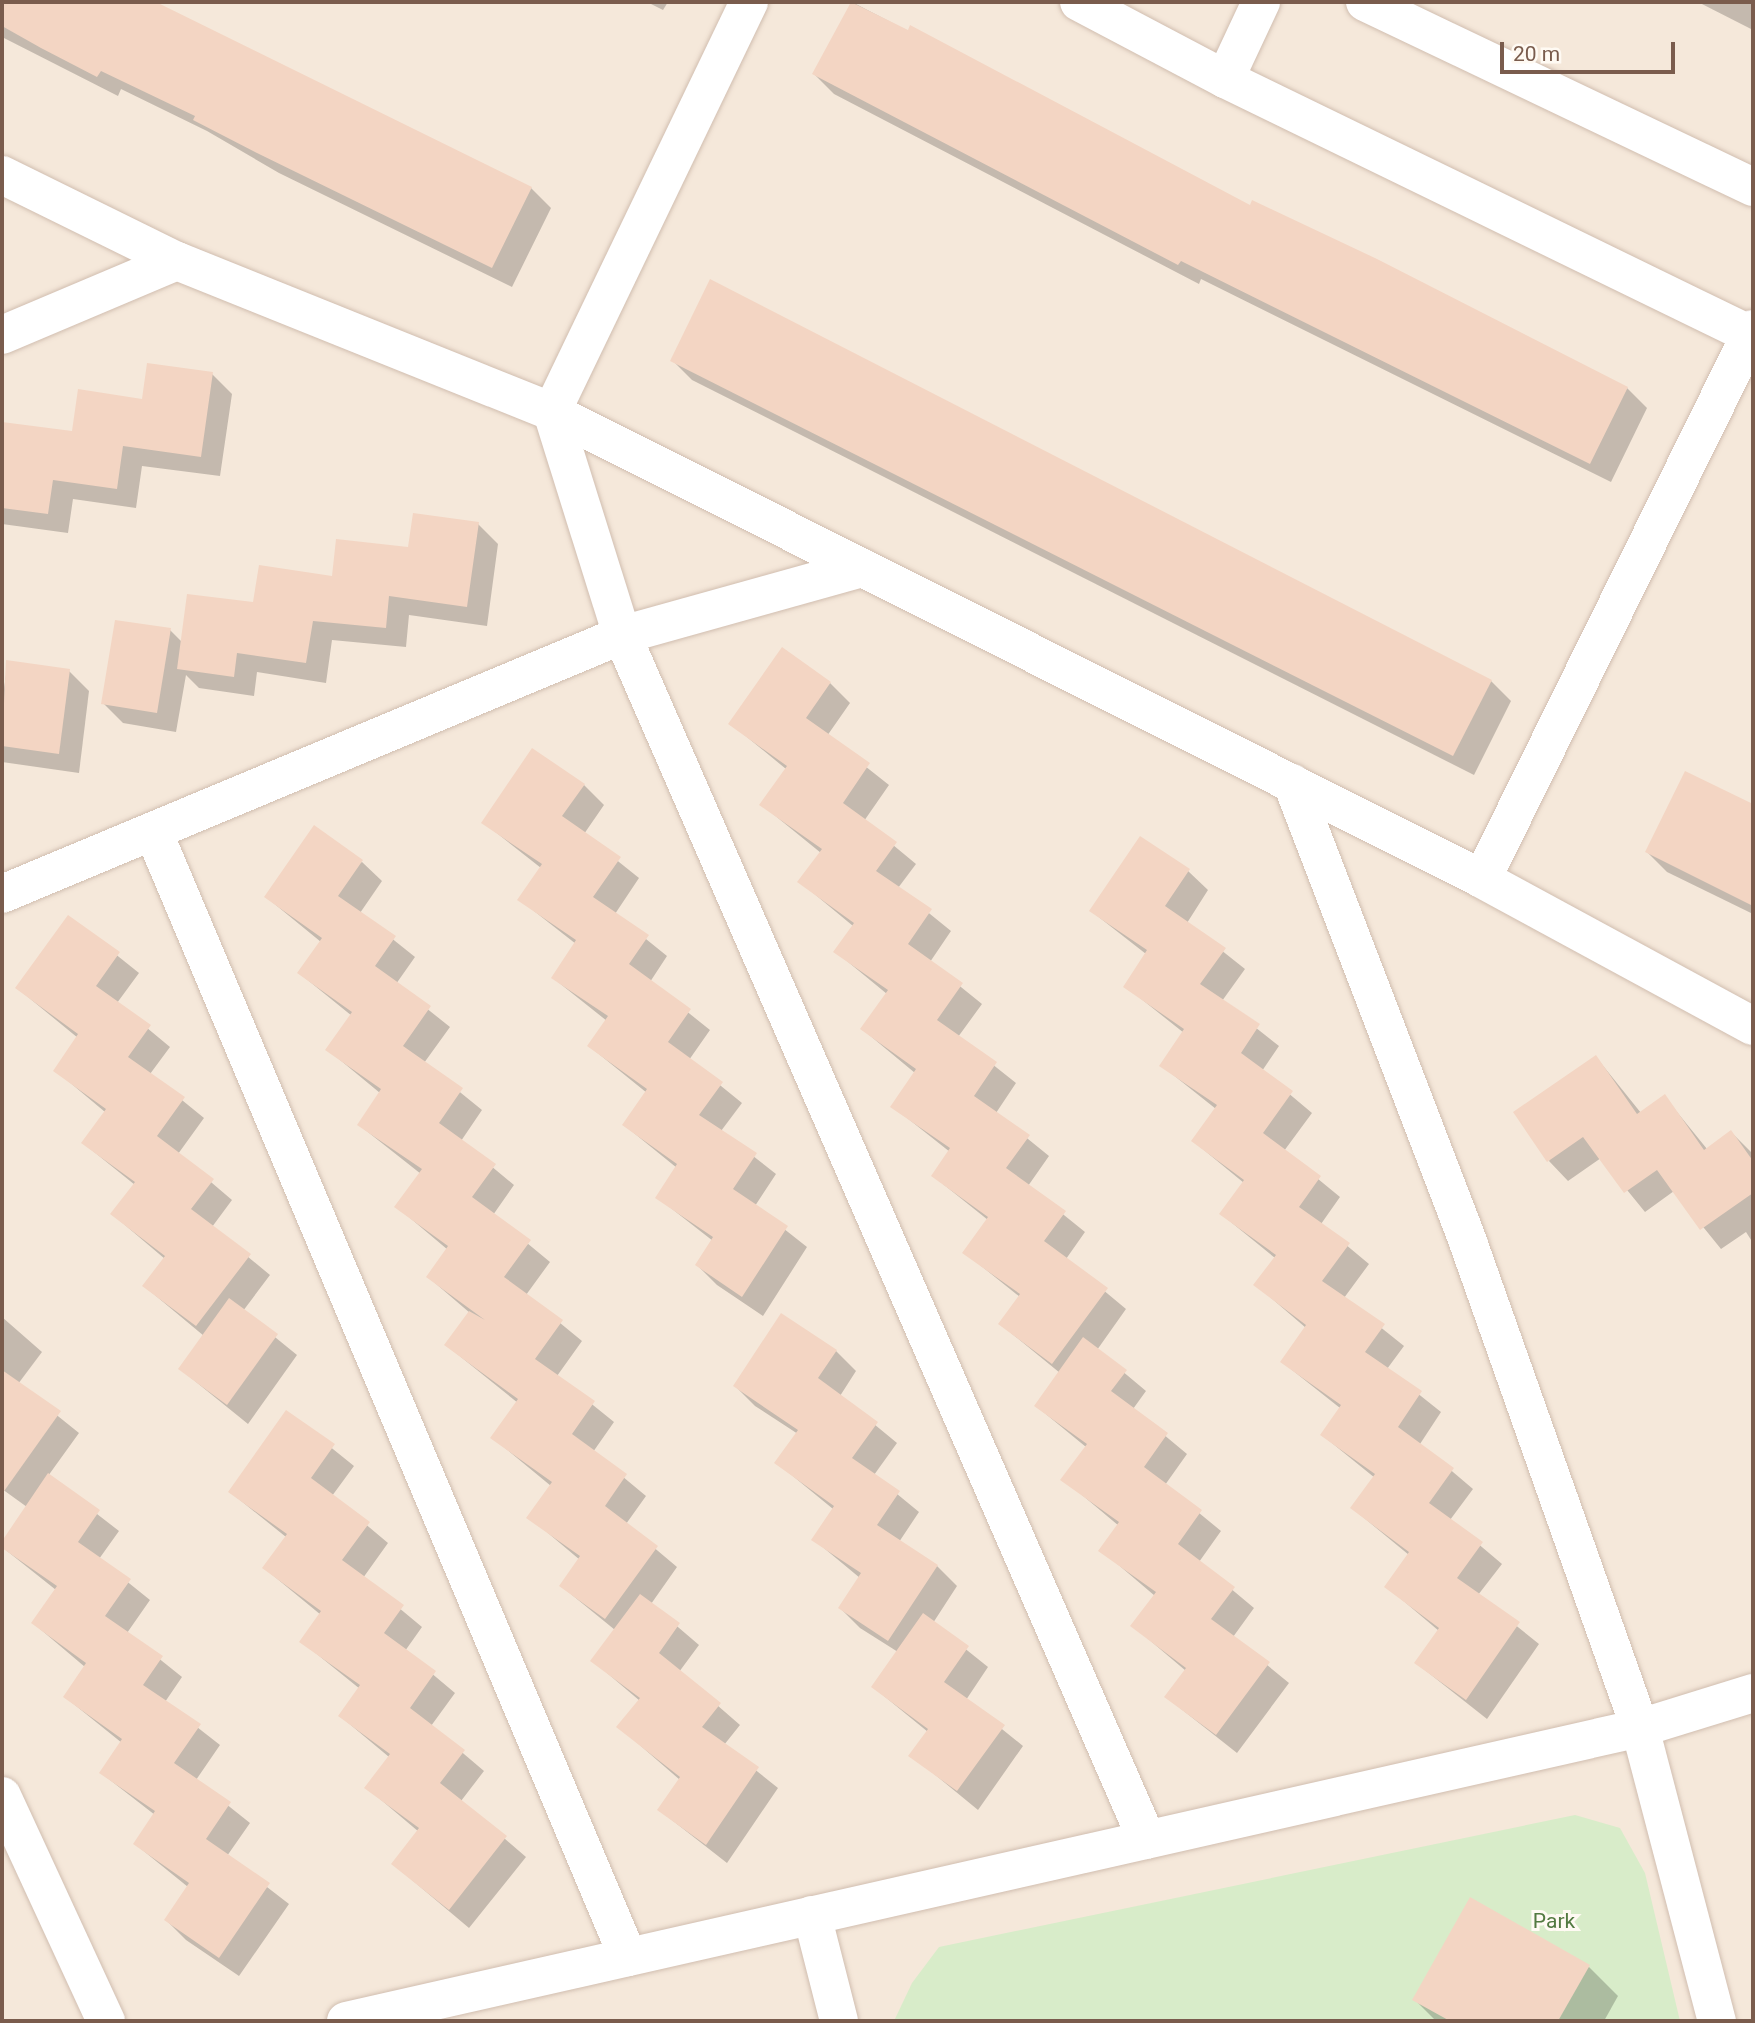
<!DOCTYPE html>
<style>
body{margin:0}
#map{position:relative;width:1755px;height:2023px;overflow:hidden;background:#fdf6ec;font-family:Roboto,sans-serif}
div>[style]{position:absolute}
.residential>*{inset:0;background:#f5e8da}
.green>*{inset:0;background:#d8ecc9}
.shadow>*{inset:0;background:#0003}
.building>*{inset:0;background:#f3d5c3}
.roads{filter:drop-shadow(0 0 2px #d1beb0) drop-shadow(0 0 2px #d1beb0)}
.street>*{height:38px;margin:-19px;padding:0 19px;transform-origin:19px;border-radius:19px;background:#fff}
.secondary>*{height:38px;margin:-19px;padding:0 19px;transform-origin:19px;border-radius:19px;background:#fff}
span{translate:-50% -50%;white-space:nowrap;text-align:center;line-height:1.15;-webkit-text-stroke:6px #fffaf3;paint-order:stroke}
.park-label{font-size:21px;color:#537a41}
.frame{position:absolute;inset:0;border:4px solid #7a5c4d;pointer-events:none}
.scale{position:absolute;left:1500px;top:42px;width:175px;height:32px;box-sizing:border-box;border:4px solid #7a5c4d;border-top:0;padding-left:9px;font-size:21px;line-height:24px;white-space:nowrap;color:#7a5c4d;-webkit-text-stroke:5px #fffaf3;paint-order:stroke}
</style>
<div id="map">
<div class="residential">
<div style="clip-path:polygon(2px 2px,1753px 2px,1753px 2021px,2px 2021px)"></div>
</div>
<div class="green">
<div style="clip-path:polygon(1575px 1815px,1620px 1828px,1645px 1873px,1680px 2021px,894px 2021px,912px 1983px,939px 1947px)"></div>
</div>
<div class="shadow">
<div style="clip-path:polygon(2px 2px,136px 2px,531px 188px,551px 208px,512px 287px,279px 173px,207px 131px,121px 89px,118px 96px,2px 37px)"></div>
<div style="clip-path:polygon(647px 2px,668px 2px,663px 10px)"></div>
<div style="clip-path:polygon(852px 2px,1250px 208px,1627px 388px,1647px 408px,1611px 482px,1201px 279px,1199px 284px,834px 94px,814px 74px)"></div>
<div style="clip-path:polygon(1698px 2px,1753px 2px,1753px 30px)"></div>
<div style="clip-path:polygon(672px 360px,1491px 681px,1511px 701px,1474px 775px,692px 380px)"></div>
<div style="clip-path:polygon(212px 374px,232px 394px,220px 476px,142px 466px,136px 508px,73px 499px,68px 533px,2px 524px,2px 423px,73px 433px)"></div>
<div style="clip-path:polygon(478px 524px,498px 544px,487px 626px,409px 615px,406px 647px,332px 640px,326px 683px,257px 672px,254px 696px,199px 688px,186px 675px,176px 732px,123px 723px,103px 703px,170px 630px,182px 642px,255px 604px)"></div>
<div style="clip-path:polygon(8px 662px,69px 671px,89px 691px,79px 773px,2px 762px,2px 702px)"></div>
<div style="clip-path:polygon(830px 683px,850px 703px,827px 736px,889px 785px,864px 821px,916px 864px,898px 888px,951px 931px,930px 962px,982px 1004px,958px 1037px,1016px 1083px,996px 1113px,1049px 1156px,1028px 1186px,1085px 1232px,1066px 1259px,1126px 1309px,1097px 1350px,1146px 1391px,1133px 1409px,1187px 1454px,1165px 1485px,1221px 1531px,1199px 1562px,1254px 1608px,1233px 1637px,1289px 1683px,1237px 1753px,1166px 1697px,1186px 1671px,1133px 1626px,1155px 1596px,1101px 1550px,1119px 1526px,1063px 1479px,1086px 1447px,1036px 1406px,1060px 1373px,1000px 1324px,1020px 1297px,965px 1253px,988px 1220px,933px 1176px,950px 1152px,892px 1106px,915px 1073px,862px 1029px,887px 994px,836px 952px,853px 926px,800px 882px,821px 853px,762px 805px,786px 769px,731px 724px)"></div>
<div style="clip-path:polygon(1686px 773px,1753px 806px,1753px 914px,1667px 872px,1647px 852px)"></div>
<div style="clip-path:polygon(584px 785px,604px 805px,584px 834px,639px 878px,615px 914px,667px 956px,650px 982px,710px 1030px,689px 1060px,742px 1103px,721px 1131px,776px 1174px,755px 1206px,807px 1247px,763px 1316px,717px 1285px,697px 1265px,713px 1241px,658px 1198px,677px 1168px,624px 1125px,647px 1093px,589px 1046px,607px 1021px,553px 978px,576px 944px,520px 900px,541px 868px,484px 823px)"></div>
<div style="clip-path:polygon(362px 862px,382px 881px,360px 913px,415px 957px,396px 984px,450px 1027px,424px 1063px,482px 1110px,461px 1141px,514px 1185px,493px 1215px,550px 1262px,526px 1295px,582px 1341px,557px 1376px,614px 1422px,593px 1452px,646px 1496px,626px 1524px,677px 1567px,651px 1604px,699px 1645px,679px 1672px,740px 1725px,724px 1745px,778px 1788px,727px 1863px,659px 1810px,680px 1780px,619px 1727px,640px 1701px,593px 1661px,615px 1630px,561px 1586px,580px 1560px,529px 1517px,551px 1486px,493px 1438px,518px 1403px,446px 1345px,470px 1313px,428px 1277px,448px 1250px,397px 1207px,421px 1174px,359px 1125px,380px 1093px,328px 1050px,352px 1016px,299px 973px,321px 942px,266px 897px)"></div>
<div style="clip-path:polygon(1188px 871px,1208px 890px,1187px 923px,1245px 969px,1222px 1001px,1279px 1046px,1262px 1071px,1312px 1113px,1284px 1151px,1340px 1197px,1321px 1224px,1369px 1264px,1344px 1298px,1404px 1346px,1387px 1369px,1441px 1412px,1420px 1444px,1473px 1489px,1450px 1520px,1502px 1564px,1478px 1595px,1539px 1644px,1487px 1719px,1416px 1663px,1439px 1631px,1387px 1587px,1409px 1555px,1352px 1508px,1375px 1478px,1322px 1435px,1340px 1408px,1282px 1362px,1306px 1328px,1256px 1285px,1275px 1258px,1221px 1214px,1244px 1183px,1193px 1141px,1216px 1109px,1162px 1066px,1184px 1033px,1125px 986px,1146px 954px,1091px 911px)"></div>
<div style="clip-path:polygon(69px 917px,139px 973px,117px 1003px,170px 1047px,150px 1074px,204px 1118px,178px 1154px,232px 1200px,212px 1227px,270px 1275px,243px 1311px,297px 1355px,248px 1424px,180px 1369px,204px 1336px,144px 1286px,165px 1259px,112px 1214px,135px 1185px,83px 1143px,105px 1112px,55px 1070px,78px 1038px,17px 988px)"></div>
<div style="clip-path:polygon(1596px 1057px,1641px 1113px,1664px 1096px,1707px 1149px,1731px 1132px,1751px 1152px,1753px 1243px,1746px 1232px,1721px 1249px,1674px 1191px,1645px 1212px,1601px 1158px,1568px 1181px,1549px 1161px)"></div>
<div style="clip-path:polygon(781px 1315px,836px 1351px,856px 1371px,840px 1396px,897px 1443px,874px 1475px,919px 1512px,899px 1542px,937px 1566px,957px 1586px,933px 1623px,988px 1667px,966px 1700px,1023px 1746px,978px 1810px,911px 1755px,928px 1732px,873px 1687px,898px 1652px,860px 1628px,840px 1608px,860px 1578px,813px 1539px,833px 1509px,777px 1463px,798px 1434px,755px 1406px,735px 1386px)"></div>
<div style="clip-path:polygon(2px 1317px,42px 1352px,18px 1384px,79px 1433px,48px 1476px,119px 1531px,99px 1559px,150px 1600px,127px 1633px,182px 1677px,165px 1702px,220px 1745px,196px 1780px,250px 1823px,227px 1856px,289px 1904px,239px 1976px,186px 1940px,166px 1920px,188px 1887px,135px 1844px,155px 1815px,101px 1773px,122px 1743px,65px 1697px,85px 1667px,33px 1623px,56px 1590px,2px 1547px,27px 1507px,2px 1489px)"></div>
<div style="clip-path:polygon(287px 1412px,354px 1466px,332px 1496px,388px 1543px,363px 1578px,422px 1627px,405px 1651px,455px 1693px,431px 1726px,484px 1771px,461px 1801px,526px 1857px,469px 1928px,393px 1864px,419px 1832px,367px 1788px,389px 1757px,340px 1716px,360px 1689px,302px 1642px,321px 1615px,264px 1568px,286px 1537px,230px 1492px)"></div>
<div style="clip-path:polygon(1589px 1967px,1618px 1996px,1604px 2021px,1436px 2021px,1414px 1999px)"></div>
</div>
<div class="building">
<div style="clip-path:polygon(2px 2px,156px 2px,532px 187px,492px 268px,257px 153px,193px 120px,195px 116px,101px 71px,97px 77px,41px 48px,2px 26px)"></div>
<div style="clip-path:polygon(851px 2px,908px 30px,910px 25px,1250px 205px,1252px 200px,1377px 259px,1628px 387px,1590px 464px,1181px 261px,1178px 265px,812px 74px)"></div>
<div style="clip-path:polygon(710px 279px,1492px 680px,1453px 756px,670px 361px)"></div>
<div style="clip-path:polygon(147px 363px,213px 372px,201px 457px,123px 446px,117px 489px,53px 480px,48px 514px,2px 508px,2px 422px,72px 431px,78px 389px,142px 399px)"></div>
<div style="clip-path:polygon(413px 513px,479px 522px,467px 607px,389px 596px,386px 628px,313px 621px,306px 663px,237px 653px,234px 677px,177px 669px,187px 594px,253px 602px,259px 565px,332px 576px,336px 539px,408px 547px)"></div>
<div style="clip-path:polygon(115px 620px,171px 628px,157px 713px,101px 704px)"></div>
<div style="clip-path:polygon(782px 647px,831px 682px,806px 718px,870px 763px,843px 803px,897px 842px,876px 871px,932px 909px,908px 944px,963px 983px,937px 1020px,997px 1062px,974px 1096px,1030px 1135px,1006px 1168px,1066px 1211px,1044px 1241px,1108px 1288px,1052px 1364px,998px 1324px,1020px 1294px,962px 1253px,988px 1217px,931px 1176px,950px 1148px,890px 1107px,916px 1069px,860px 1029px,888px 990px,833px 952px,854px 923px,797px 882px,822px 849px,759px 805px,787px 766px,728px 724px)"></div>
<div style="clip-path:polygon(6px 660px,70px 669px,59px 754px,2px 746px)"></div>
<div style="clip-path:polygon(532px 748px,585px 784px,562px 816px,621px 857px,593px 897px,649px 935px,629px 964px,691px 1009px,668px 1042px,723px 1082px,699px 1115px,757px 1153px,733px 1189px,788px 1226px,742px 1297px,695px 1265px,713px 1237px,655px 1198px,677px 1164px,622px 1125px,647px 1089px,587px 1046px,608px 1016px,551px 978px,576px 940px,517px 900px,542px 864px,481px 823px)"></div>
<div style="clip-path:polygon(1685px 771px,1753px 804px,1753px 906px,1645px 852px)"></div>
<div style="clip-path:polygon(314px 825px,363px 860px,338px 896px,396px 936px,375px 966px,431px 1006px,403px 1046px,463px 1088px,439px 1123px,496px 1164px,472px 1197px,531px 1240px,504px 1277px,563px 1320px,535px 1359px,595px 1401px,572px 1434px,627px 1474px,605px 1506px,658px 1546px,605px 1619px,559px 1586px,580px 1556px,526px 1518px,552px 1482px,490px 1438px,518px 1399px,444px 1345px,469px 1311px,485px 1320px,426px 1277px,448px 1246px,394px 1207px,422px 1169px,357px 1125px,381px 1089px,325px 1050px,352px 1012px,297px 973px,322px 938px,264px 897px)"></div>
<div style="clip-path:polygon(1140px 836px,1190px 869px,1165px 906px,1226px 948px,1200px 984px,1260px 1024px,1241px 1053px,1293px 1091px,1263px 1133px,1321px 1176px,1299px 1207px,1350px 1243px,1322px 1281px,1385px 1324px,1365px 1352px,1422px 1391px,1398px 1427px,1454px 1468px,1429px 1503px,1483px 1542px,1457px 1578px,1520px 1622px,1466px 1700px,1414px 1663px,1439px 1628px,1384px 1587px,1409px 1552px,1350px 1508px,1375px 1474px,1320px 1435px,1341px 1405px,1280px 1362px,1306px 1325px,1253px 1285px,1276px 1255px,1219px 1214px,1244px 1180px,1191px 1141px,1217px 1105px,1159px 1066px,1184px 1029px,1123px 987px,1147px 950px,1089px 911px)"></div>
<div style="clip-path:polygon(68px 915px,120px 952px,96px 986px,151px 1025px,128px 1057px,185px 1097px,157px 1136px,214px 1179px,191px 1209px,251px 1254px,196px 1326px,142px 1286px,165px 1256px,110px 1214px,135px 1182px,81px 1143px,106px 1109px,53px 1071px,78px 1034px,15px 988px)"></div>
<div style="clip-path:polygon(1596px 1055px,1637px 1114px,1665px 1094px,1704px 1150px,1731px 1130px,1753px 1161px,1753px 1193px,1700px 1230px,1657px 1170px,1624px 1193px,1583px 1137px,1547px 1162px,1513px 1112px)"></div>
<div style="clip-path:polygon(229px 1298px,278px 1334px,227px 1405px,178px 1369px)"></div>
<div style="clip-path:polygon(781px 1313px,837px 1350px,818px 1378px,878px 1422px,852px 1458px,900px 1491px,877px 1525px,938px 1565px,888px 1641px,838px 1608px,861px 1573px,811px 1540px,834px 1506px,774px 1463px,798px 1430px,733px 1386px)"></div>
<div style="clip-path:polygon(1083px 1337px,1127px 1370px,1111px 1391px,1168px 1433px,1144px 1467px,1202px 1510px,1178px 1544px,1235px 1587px,1211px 1619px,1270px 1662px,1216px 1735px,1164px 1697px,1186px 1668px,1130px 1626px,1156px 1592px,1098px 1551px,1119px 1522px,1060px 1480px,1087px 1444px,1034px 1406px)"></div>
<div style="clip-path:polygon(2px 1370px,61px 1411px,2px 1494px)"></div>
<div style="clip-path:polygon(286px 1410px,335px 1444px,311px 1478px,370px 1522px,342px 1560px,404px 1605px,384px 1633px,436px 1671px,410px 1708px,465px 1750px,440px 1783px,507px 1836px,449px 1910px,391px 1864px,419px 1828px,364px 1788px,390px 1754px,338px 1716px,360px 1685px,299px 1642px,321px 1611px,262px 1568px,287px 1534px,228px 1492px)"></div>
<div style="clip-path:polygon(48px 1473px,100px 1510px,78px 1542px,131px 1579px,105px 1616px,163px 1656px,143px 1685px,201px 1724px,174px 1763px,231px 1802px,206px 1839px,270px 1883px,219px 1958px,164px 1920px,189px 1883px,133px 1844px,155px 1811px,99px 1773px,122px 1739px,63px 1697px,86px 1663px,31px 1623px,57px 1586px,2px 1548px,2px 1541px)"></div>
<div style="clip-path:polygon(640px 1594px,680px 1623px,659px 1653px,721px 1703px,702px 1727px,759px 1767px,706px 1845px,657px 1810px,680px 1777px,616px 1727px,640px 1698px,590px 1661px)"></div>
<div style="clip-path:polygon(923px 1613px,969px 1646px,944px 1682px,1005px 1725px,957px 1791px,908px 1756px,928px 1729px,871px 1687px)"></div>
<div style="clip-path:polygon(1470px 1897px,1590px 1965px,1558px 2021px,1450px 2021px,1412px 2000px)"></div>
</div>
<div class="roads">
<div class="street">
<div style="left:749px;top:2px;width:455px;rotate:115.7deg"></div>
<div style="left:552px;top:412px;width:234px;rotate:72.6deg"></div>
<div style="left:622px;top:635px;width:1314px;rotate:66.46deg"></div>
<div style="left:1225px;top:79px;width:85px;rotate:-64.9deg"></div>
<div style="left:2px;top:175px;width:195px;rotate:26.2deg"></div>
<div style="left:177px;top:261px;width:404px;rotate:21.9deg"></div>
<div style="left:552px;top:412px;width:1041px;rotate:26.66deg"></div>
<div style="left:1482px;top:879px;width:308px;rotate:28.5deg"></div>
<div style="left:2px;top:335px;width:190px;rotate:-22.9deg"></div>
<div style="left:1292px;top:783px;width:492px;rotate:69deg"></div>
<div style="left:1468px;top:1242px;width:516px;rotate:70.51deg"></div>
<div style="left:1640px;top:1728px;width:303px;rotate:75.3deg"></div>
<div style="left:153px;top:831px;width:1222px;rotate:67.13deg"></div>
<div style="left:1482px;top:879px;width:613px;rotate:-63.77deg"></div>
<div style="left:2px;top:894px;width:672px;rotate:-22.67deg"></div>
<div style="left:622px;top:635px;width:249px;rotate:-15.6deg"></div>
<div style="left:812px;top:1915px;width:109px;rotate:75.7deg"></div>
<div style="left:346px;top:2021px;width:1327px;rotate:-12.76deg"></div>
<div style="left:1640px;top:1728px;width:118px;rotate:-17.2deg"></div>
</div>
<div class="secondary">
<div style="left:1079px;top:2px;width:165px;rotate:27.8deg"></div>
<div style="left:1225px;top:79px;width:587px;rotate:25.95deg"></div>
<div style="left:1365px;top:2px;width:430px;rotate:25.5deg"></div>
<div style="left:2px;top:1796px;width:248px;rotate:65.2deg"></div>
</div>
</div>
<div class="park-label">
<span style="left:1554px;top:1921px">Park</span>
</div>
<div class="frame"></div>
<div class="scale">20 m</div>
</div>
